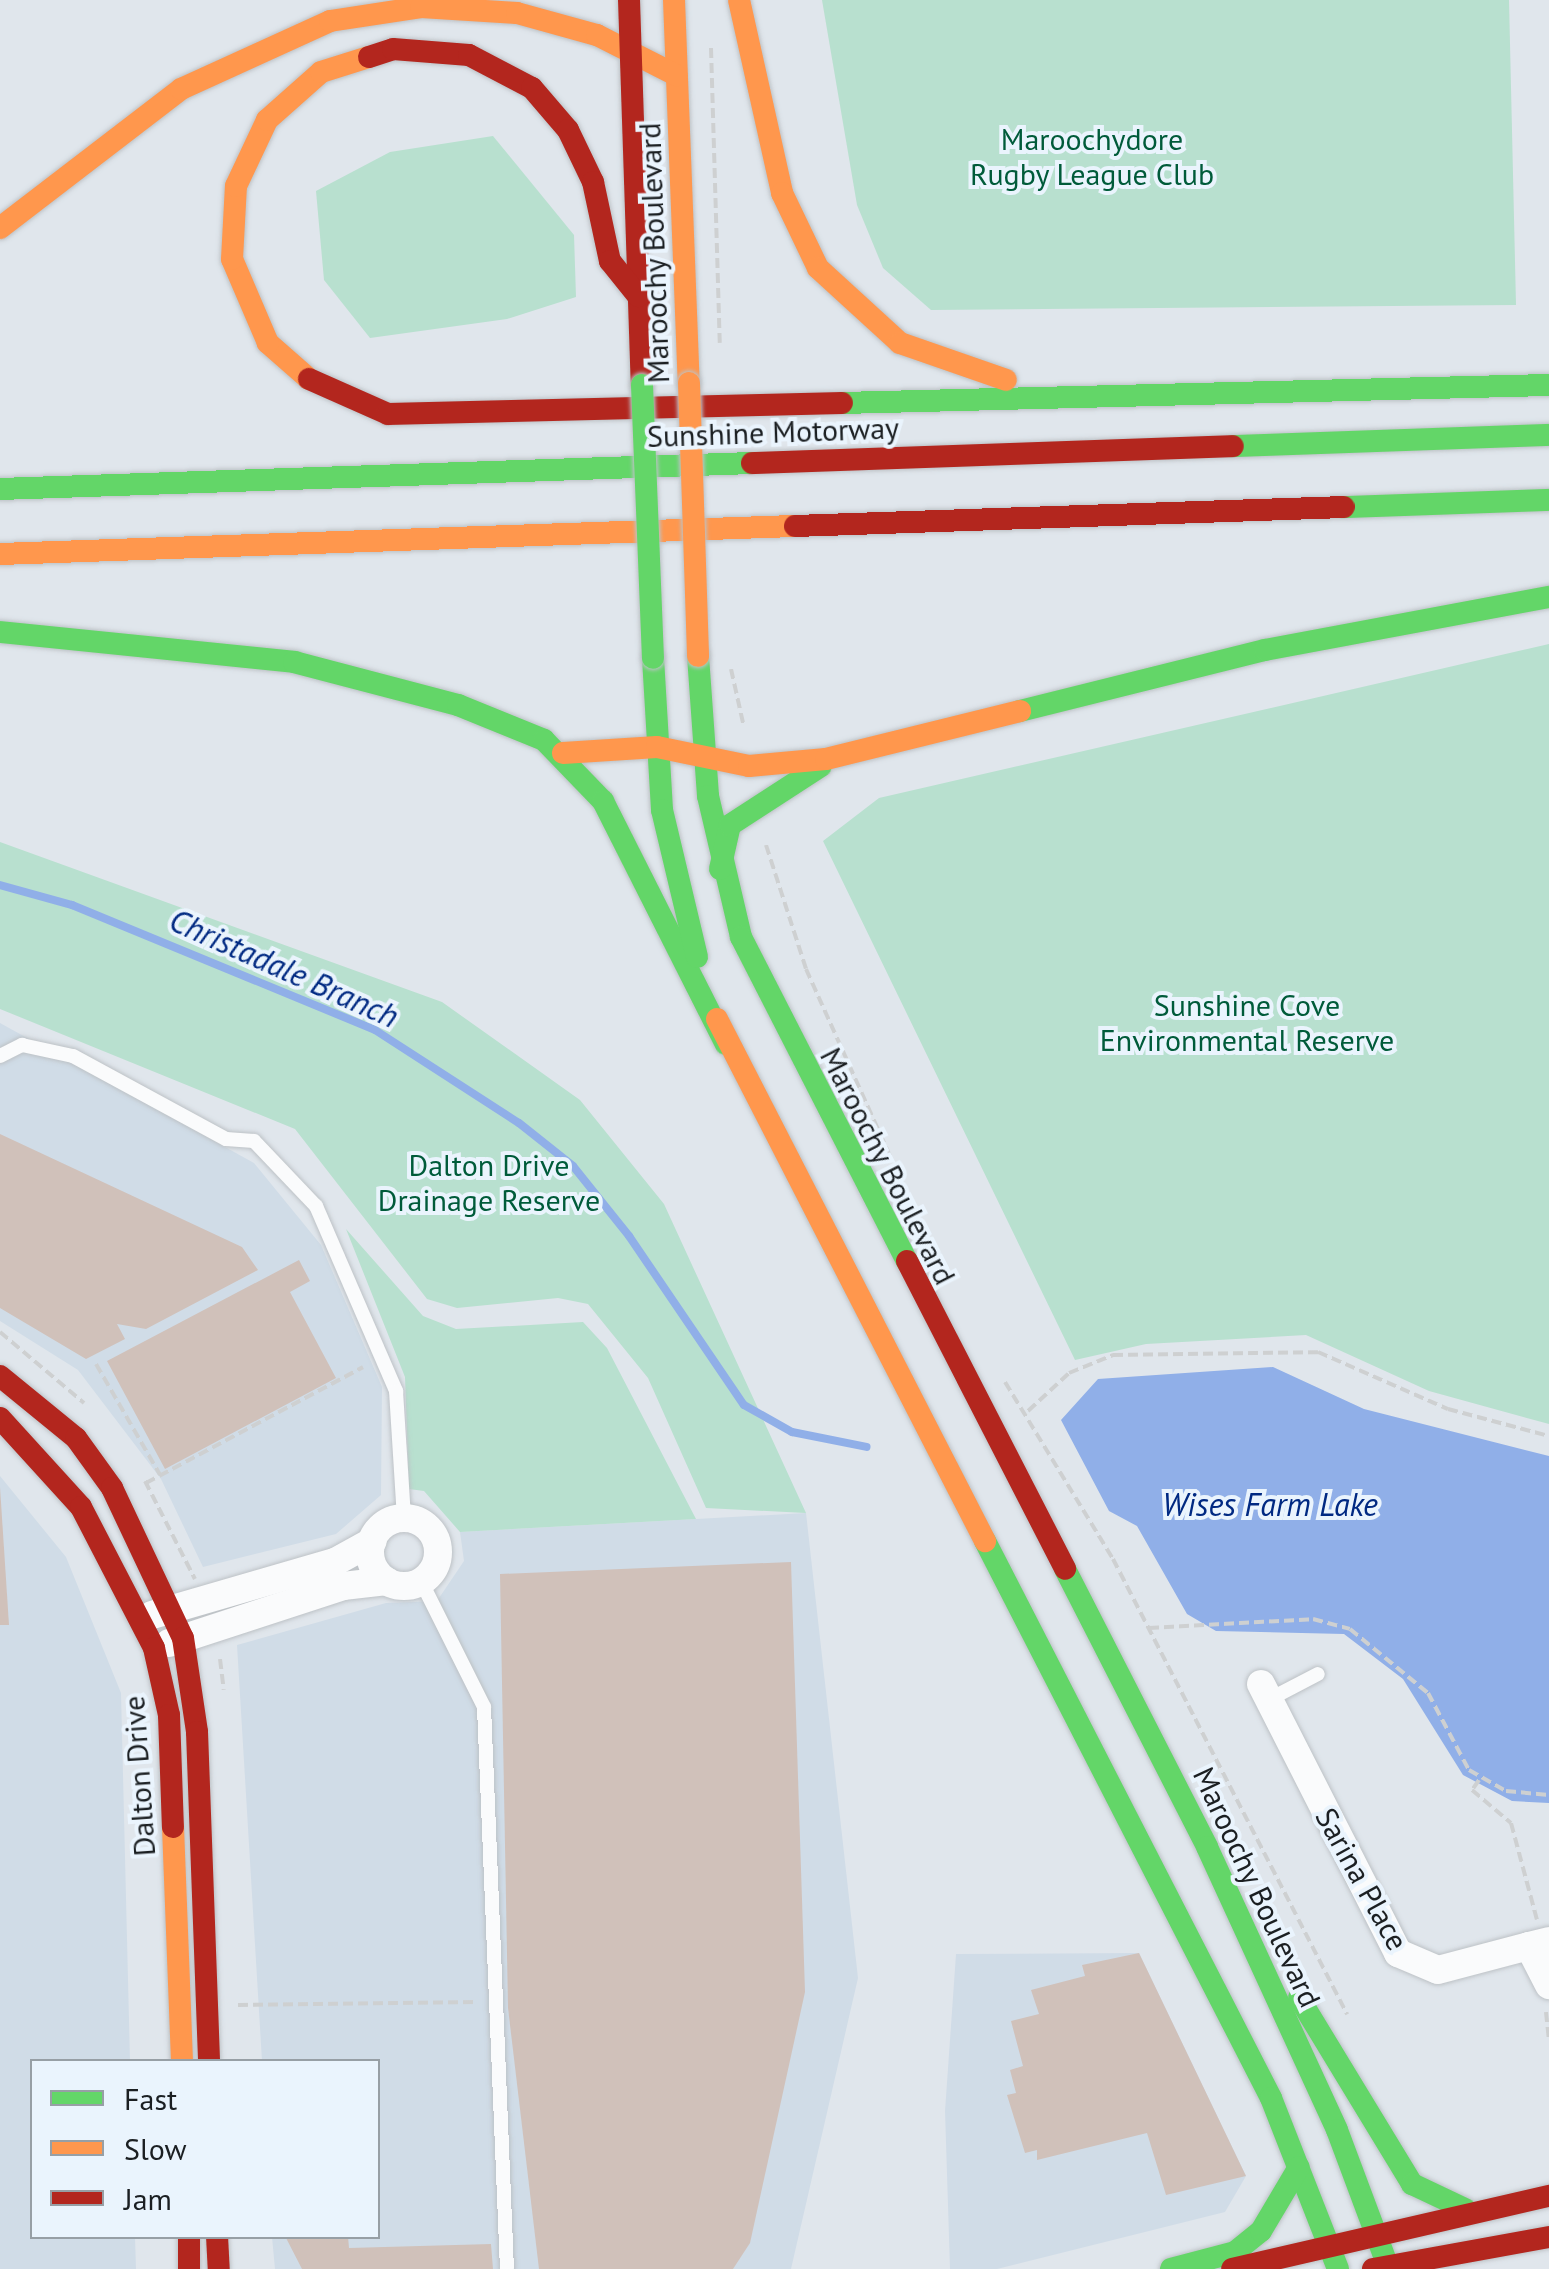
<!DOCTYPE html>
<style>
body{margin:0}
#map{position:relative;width:1549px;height:2269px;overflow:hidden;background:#e0e6ec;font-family:"PT Sans",sans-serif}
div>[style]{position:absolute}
.built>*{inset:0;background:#d0dce7}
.green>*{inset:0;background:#b8e0cf}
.water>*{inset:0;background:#90afe8}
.stream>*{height:8px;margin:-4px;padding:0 4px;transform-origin:4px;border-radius:4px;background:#90afe8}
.building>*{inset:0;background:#d0c1ba}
.path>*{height:4px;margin-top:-2px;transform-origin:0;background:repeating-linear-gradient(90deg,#ced0d1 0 10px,transparent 0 15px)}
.roads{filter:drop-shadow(0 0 2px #bdc2c6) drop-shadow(0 0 2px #bdc2c6)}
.lane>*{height:14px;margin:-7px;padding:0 7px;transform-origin:7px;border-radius:7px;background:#fafbfc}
.street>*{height:28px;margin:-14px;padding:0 14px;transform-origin:14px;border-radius:14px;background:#fafbfc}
.street>.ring{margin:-14px;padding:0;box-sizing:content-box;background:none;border:28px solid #fafbfc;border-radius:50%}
.fast>*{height:22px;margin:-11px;padding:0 11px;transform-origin:11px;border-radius:11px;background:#63d668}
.slow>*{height:22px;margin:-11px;padding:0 11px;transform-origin:11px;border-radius:11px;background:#ff974d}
.jam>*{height:22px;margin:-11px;padding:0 11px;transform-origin:11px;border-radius:11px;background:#b3261e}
.bridges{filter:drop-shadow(0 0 2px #bdc2c6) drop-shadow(0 0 2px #bdc2c6)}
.fast-bridge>*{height:22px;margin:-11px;padding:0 11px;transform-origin:11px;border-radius:11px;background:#63d668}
.slow-bridge>*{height:22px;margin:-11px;padding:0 11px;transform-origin:11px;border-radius:11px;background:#ff974d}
span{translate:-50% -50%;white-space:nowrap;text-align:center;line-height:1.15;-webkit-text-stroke:8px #eaf4fd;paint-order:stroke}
.park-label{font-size:30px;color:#005b3a}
.street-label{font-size:30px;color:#1b1f22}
.water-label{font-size:32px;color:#002982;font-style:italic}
.legend{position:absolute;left:30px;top:2059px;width:350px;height:180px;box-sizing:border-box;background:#eaf4fd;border:2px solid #979fa5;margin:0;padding:12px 18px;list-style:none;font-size:30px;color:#1b1f22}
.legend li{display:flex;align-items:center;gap:20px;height:50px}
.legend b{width:50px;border:2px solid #979fa5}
</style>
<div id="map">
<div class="built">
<div style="clip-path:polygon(0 1023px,254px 1163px,321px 1245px,382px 1387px,381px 1495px,336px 1534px,203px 1567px,161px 1479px,78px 1370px,0 1321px)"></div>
<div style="clip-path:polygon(0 1476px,66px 1557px,121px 1693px,130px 2061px,32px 2062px,32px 2236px,135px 2237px,136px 2269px,0 2269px)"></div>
<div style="clip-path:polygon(806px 1513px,858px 1978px,791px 2269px,275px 2269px,272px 2237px,378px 2236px,378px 2062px,262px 2061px,237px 1645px,386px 1603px,437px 1601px,464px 1561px,460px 1532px)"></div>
<div style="clip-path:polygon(1139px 1953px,1246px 2176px,1225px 2212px,997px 2269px,950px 2269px,945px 2111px,956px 1954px)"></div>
</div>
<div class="green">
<div style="clip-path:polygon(822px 0,1509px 0,1516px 305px,931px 310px,883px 268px,857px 205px)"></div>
<div style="clip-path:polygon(493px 136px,574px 235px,576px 297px,507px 319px,370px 338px,324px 280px,316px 191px,390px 152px)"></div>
<div style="clip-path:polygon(1549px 644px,1549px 1424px,1429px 1391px,1306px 1335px,1146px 1344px,1075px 1360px,823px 841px,879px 798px)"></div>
<div style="clip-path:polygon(0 842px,442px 1002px,580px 1100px,664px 1204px,806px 1513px,706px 1508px,648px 1378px,588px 1304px,558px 1298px,457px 1308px,427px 1299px,295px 1129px,0 1009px)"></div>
<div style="clip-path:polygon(346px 1229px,423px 1316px,456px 1329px,583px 1322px,607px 1348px,696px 1519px,460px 1532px,424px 1491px,409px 1489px,405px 1377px)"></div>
</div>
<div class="water">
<div style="clip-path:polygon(1273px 1367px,1364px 1409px,1549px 1456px,1549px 1803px,1512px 1801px,1463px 1775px,1403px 1679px,1344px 1634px,1216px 1631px,1187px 1614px,1137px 1526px,1109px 1511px,1061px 1420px,1098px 1379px)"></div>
</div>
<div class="stream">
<div style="left:0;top:885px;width:75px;rotate:15.5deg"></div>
<div style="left:72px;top:905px;width:328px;rotate:22.4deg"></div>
<div style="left:375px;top:1030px;width:171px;rotate:32.9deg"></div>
<div style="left:519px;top:1123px;width:69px;rotate:38.5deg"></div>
<div style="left:573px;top:1166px;width:90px;rotate:51.3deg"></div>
<div style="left:629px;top:1236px;width:204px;rotate:55.8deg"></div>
<div style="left:744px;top:1405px;width:55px;rotate:29.4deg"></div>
<div style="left:792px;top:1432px;width:76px;rotate:11.3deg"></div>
</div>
<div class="building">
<div style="clip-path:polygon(0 1134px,242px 1247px,258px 1270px,146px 1329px,117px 1324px,125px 1339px,86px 1359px,0 1308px)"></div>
<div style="clip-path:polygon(299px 1260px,310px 1281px,290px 1292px,336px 1378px,165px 1469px,107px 1361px)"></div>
<div style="clip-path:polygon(0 1487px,9px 1625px,0 1625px)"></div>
<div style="clip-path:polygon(791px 1562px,805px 1992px,750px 2243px,733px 2269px,539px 2269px,508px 2008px,500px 1574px)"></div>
<div style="clip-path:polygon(1139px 1953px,1246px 2176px,1166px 2195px,1147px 2133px,1037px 2160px,1037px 2150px,1025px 2153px,1007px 2095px,1016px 2093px,1010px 2070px,1023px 2066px,1011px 2021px,1039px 2014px,1031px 1990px,1085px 1976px,1082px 1965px)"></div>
<div style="clip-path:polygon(285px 2236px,348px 2236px,349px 2248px,491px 2244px,493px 2269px,302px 2269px)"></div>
</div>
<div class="path">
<div style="left:711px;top:48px;width:295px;rotate:88.3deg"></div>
<div style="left:731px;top:669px;width:59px;rotate:77.4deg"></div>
<div style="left:766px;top:845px;width:130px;rotate:72.1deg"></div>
<div style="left:806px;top:969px;width:205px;rotate:65.8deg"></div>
<div style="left:0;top:1332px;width:110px;rotate:40.2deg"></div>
<div style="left:96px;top:1364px;width:128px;rotate:60deg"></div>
<div style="left:1005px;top:1382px;width:207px;rotate:58.6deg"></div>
<div style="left:1113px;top:1559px;width:512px;rotate:62.78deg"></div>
<div style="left:1028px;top:1411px;width:56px;rotate:-42.8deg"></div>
<div style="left:1069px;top:1373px;width:48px;rotate:-22.2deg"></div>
<div style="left:1113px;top:1355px;width:205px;rotate:-0.8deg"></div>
<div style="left:1318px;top:1352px;width:142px;rotate:23.7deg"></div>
<div style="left:1448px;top:1409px;width:105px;rotate:15deg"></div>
<div style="left:145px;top:1481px;width:110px;rotate:63deg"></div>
<div style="left:146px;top:1483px;width:246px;rotate:-28.1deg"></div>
<div style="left:1149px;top:1628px;width:164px;rotate:-3.1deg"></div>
<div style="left:1313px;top:1619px;width:38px;rotate:15deg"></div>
<div style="left:1350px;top:1629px;width:101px;rotate:39.4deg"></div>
<div style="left:1428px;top:1693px;width:87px;rotate:62deg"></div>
<div style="left:1469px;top:1770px;width:43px;rotate:29.6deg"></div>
<div style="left:1506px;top:1791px;width:43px;rotate:5.3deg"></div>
<div style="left:220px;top:1659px;width:31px;rotate:83deg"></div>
<div style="left:1479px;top:1780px;width:12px;rotate:125deg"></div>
<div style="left:1472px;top:1790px;width:51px;rotate:40.2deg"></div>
<div style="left:1511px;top:1823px;width:100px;rotate:75deg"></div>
<div style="left:238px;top:2005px;width:240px;rotate:-0.7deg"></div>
<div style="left:1546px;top:2012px;width:29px;rotate:84deg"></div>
</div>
<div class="roads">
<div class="lane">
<div style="left:0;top:1056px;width:25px;rotate:-27deg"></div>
<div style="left:22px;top:1045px;width:52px;rotate:12.2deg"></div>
<div style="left:73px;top:1056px;width:174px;rotate:28.5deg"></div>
<div style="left:226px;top:1139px;width:28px;rotate:4deg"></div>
<div style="left:254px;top:1141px;width:90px;rotate:46.4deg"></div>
<div style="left:316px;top:1206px;width:202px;rotate:66.6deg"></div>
<div style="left:396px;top:1391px;width:127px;rotate:86.4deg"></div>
<div style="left:421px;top:1581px;width:141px;rotate:63.4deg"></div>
<div style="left:484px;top:1707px;width:562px;rotate:87.66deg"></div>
<div style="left:1268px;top:1700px;width:56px;rotate:-27.5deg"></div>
</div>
<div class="street">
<div class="ring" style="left:370px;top:1518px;width:40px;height:40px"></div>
<div style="left:152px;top:1615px;width:191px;rotate:-16.2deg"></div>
<div style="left:335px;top:1562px;width:43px;rotate:-28.9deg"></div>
<div style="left:169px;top:1643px;width:183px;rotate:-18.1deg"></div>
<div style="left:343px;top:1586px;width:44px;rotate:-6.5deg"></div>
<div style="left:1261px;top:1684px;width:302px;rotate:63deg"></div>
<div style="left:1398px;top:1953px;width:43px;rotate:23deg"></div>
<div style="left:1438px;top:1970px;width:94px;rotate:-14.8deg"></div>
<div style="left:1549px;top:1941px;width:21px;rotate:166deg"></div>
<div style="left:1529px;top:1946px;width:44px;rotate:62.9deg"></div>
</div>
<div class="fast">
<div style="left:842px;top:403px;width:707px;rotate:-1.46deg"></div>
<div style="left:1233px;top:446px;width:316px;rotate:-2deg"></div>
<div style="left:0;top:489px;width:752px;rotate:-1.98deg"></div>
<div style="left:1344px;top:507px;width:205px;rotate:-2deg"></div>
<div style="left:0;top:632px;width:296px;rotate:5.8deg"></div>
<div style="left:294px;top:662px;width:170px;rotate:14.7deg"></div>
<div style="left:458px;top:705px;width:93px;rotate:22.1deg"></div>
<div style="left:544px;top:740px;width:85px;rotate:46deg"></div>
<div style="left:603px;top:801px;width:272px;rotate:63.2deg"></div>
<div style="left:698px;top:656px;width:140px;rotate:85.9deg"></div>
<div style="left:708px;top:796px;width:145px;rotate:76.8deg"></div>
<div style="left:741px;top:937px;width:364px;rotate:62.9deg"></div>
<div style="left:653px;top:658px;width:152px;rotate:86.6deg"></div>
<div style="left:662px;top:810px;width:151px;rotate:76.6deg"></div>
<div style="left:1020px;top:711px;width:252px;rotate:-14deg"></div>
<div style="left:1265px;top:650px;width:289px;rotate:-10.6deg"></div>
<div style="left:720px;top:869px;width:45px;rotate:-77.2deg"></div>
<div style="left:730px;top:825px;width:108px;rotate:-33deg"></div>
<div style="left:985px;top:1541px;width:626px;rotate:62.82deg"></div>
<div style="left:1271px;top:2098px;width:184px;rotate:68.6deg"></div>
<div style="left:1065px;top:1569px;width:312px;rotate:62.9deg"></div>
<div style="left:1207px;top:1847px;width:311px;rotate:65.3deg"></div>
<div style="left:1337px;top:2130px;width:148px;rotate:69.5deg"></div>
<div style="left:1299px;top:1998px;width:218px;rotate:58.7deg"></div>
<div style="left:1412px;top:2184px;width:59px;rotate:25.3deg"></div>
<div style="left:1171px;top:2269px;width:66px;rotate:-14.9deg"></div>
<div style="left:1235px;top:2252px;width:33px;rotate:-39deg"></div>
<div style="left:1261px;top:2231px;width:74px;rotate:-59.3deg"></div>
</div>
<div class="slow">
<div style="left:674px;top:0;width:383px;rotate:87.8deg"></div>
<div style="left:739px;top:0;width:198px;rotate:77.4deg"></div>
<div style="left:782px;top:193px;width:83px;rotate:64.4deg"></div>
<div style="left:818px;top:268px;width:111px;rotate:42.4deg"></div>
<div style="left:900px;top:343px;width:112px;rotate:19.2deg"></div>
<div style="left:0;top:228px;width:228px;rotate:-37.5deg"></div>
<div style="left:181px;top:89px;width:164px;rotate:-24.5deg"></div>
<div style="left:330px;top:21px;width:92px;rotate:-8.7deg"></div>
<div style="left:421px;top:7px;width:96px;rotate:3.6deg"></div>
<div style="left:517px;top:13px;width:83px;rotate:15.4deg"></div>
<div style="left:597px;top:35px;width:89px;rotate:26.9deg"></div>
<div style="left:309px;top:379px;width:55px;rotate:-138.7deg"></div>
<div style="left:268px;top:343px;width:91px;rotate:-113.2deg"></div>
<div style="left:232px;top:259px;width:73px;rotate:-86.9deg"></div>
<div style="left:236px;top:186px;width:73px;rotate:-64.8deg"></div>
<div style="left:267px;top:120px;width:72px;rotate:-41.6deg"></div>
<div style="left:321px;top:72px;width:50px;rotate:-17.4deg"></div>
<div style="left:0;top:554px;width:795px;rotate:-2.02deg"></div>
<div style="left:563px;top:753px;width:94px;rotate:-3.7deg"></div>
<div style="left:657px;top:747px;width:94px;rotate:11.7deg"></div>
<div style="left:749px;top:766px;width:77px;rotate:-5.2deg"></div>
<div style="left:826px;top:759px;width:200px;rotate:-13.9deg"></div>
<div style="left:717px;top:1019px;width:587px;rotate:62.82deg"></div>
<div style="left:173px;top:1827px;width:235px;rotate:87.8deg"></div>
</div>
<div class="jam">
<div style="left:629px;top:0;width:385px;rotate:88.1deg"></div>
<div style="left:369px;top:57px;width:25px;rotate:-18deg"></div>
<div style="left:393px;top:49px;width:76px;rotate:4.5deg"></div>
<div style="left:469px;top:55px;width:71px;rotate:27.6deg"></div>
<div style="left:532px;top:88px;width:55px;rotate:49.4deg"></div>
<div style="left:568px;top:130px;width:58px;rotate:64.3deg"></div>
<div style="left:593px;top:182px;width:81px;rotate:77.9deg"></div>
<div style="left:610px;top:261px;width:45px;rotate:51.3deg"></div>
<div style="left:309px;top:379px;width:86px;rotate:23.9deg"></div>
<div style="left:388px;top:414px;width:454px;rotate:-1.4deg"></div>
<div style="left:752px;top:463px;width:481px;rotate:-2deg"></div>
<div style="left:795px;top:526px;width:549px;rotate:-1.98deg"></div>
<div style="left:907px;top:1261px;width:346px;rotate:62.8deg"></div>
<div style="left:0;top:1376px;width:98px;rotate:39.2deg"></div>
<div style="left:76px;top:1438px;width:62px;rotate:54.2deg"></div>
<div style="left:112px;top:1488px;width:166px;rotate:64.7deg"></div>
<div style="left:183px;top:1638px;width:95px;rotate:81.5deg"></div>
<div style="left:197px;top:1732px;width:330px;rotate:87.9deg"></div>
<div style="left:0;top:1418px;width:120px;rotate:47.7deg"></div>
<div style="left:81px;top:1507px;width:159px;rotate:62.6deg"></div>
<div style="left:154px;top:1648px;width:69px;rotate:77.4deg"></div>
<div style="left:169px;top:1715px;width:112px;rotate:88deg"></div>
<div style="left:189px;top:2236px;width:33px;rotate:90deg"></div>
<div style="left:217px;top:2236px;width:33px;rotate:87deg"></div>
<div style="left:1232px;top:2269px;width:325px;rotate:-13deg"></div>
<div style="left:1373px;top:2269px;width:179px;rotate:-10.3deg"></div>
</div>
</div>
<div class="bridges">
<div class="fast-bridge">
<div style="left:642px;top:385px;width:273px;rotate:87.7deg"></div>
</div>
<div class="slow-bridge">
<div style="left:689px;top:383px;width:273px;rotate:88.1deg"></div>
</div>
</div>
<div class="park-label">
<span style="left:1092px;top:156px">Maroochydore<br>Rugby League Club</span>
<span style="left:1247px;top:1022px">Sunshine Cove<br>Environmental Reserve</span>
<span style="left:489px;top:1182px">Dalton Drive<br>Drainage Reserve</span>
</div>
<div class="street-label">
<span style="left:654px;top:253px;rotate:-92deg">Maroochy Boulevard</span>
<span style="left:773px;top:432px;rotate:-2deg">Sunshine Motorway</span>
<span style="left:888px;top:1166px;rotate:63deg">Maroochy Boulevard</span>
<span style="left:139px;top:1776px;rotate:-94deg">Dalton Drive</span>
<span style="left:1362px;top:1879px;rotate:61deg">Sarina Place</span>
<span style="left:1257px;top:1887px;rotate:65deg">Maroochy Boulevard</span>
</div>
<div class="water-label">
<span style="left:284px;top:968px;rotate:24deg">Christadale Branch</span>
<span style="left:1270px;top:1504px">Wises Farm Lake</span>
</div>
<ul class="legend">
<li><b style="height:12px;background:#63d668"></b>Fast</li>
<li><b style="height:12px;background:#ff974d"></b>Slow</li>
<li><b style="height:12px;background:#b3261e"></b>Jam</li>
</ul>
</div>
